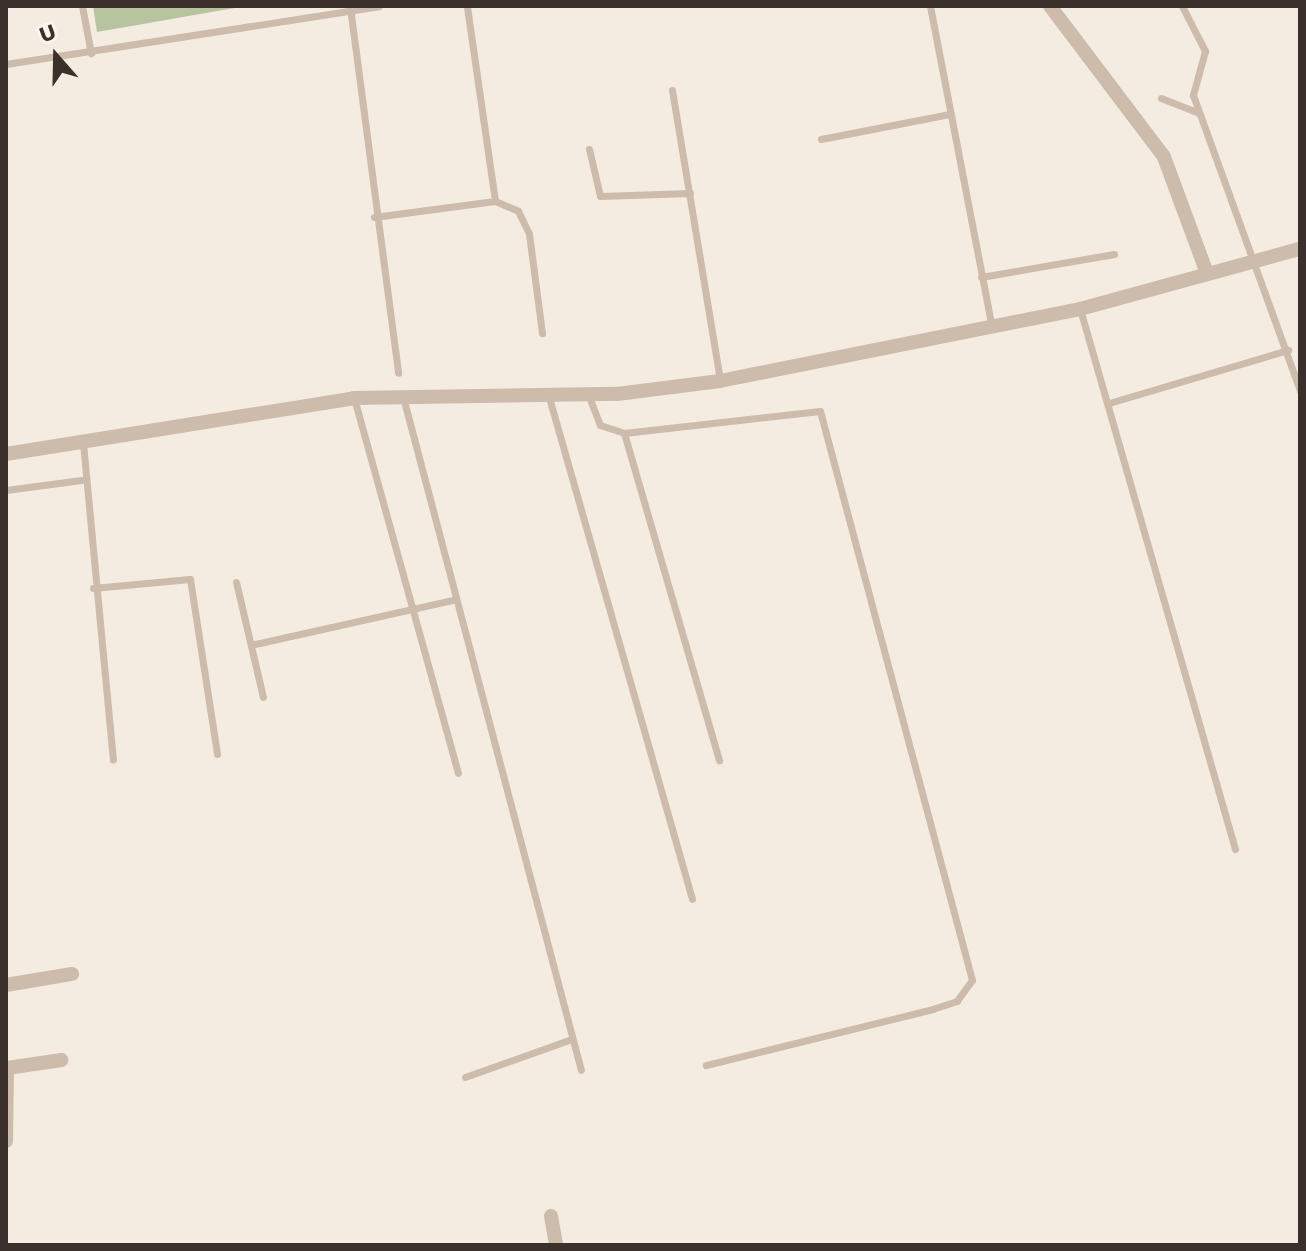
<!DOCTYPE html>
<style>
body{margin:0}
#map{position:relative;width:1306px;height:1251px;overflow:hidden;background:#f4ebe1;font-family:"Work Sans",sans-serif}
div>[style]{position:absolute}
.green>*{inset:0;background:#b8c4a0}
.service>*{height:7px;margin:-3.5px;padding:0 3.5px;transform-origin:3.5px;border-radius:3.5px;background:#cdbbac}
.minor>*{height:14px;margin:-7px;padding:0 7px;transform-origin:7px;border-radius:7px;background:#cdbbac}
span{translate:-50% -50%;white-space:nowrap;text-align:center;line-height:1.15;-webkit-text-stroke:8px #fbf5ee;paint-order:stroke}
.frame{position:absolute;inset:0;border:8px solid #3b302b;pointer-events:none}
.north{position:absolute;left:16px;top:16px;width:80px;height:80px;-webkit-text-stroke:6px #fbf5ee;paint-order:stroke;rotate:340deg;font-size:22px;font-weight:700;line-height:32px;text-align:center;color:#3b302b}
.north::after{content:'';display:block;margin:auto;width:28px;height:36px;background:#3b302b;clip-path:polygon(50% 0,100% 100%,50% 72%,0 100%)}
</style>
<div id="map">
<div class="green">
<div style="clip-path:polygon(93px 6px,246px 6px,97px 32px)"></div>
</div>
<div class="service">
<div style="left:82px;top:6px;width:48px;rotate:79.2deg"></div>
<div style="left:930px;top:6px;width:328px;rotate:79.1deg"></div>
<div style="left:1182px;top:6px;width:51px;rotate:62.9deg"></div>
<div style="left:1205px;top:51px;width:46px;rotate:105.3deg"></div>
<div style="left:1193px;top:95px;width:315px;rotate:70.1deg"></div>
<div style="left:350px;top:7px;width:369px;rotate:82.5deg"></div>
<div style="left:6px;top:64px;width:377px;rotate:-8.8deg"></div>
<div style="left:672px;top:90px;width:295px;rotate:80.6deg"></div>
<div style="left:1161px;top:98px;width:41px;rotate:21.5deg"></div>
<div style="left:821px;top:139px;width:131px;rotate:-11deg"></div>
<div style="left:589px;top:149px;width:48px;rotate:76.8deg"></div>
<div style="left:600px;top:196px;width:90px;rotate:-1.9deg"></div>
<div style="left:495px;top:201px;width:25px;rotate:23deg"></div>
<div style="left:518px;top:211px;width:25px;rotate:64deg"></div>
<div style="left:529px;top:234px;width:100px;rotate:82.5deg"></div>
<div style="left:374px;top:217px;width:122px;rotate:-7.5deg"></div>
<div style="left:495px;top:201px;width:197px;rotate:-98.2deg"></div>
<div style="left:981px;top:277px;width:135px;rotate:-9.8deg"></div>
<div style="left:1080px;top:309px;width:562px;rotate:73.98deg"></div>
<div style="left:548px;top:394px;width:525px;rotate:74.08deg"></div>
<div style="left:588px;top:394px;width:33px;rotate:69deg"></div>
<div style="left:600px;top:425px;width:25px;rotate:18deg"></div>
<div style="left:624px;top:433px;width:197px;rotate:-6.4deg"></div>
<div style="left:820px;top:411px;width:589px;rotate:75.04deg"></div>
<div style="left:972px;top:980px;width:26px;rotate:126deg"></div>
<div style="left:957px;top:1001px;width:25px;rotate:162deg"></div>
<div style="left:933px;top:1009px;width:234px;rotate:166.1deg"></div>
<div style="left:403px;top:397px;width:696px;rotate:75.19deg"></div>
<div style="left:354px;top:398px;width:389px;rotate:74.5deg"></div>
<div style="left:1109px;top:403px;width:187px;rotate:-16.5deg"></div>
<div style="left:624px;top:433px;width:341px;rotate:73.8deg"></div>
<div style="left:83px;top:443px;width:318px;rotate:84.6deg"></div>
<div style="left:6px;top:490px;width:76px;rotate:-7.6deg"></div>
<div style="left:236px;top:582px;width:118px;rotate:76.8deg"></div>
<div style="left:93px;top:588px;width:97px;rotate:-5.3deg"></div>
<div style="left:190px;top:579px;width:177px;rotate:81.2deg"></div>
<div style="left:251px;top:645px;width:206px;rotate:-12.6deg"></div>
<div style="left:465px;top:1077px;width:114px;rotate:-19.6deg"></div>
</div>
<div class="minor">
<div style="left:1050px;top:6px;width:189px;rotate:52.9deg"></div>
<div style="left:1164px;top:157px;width:124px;rotate:69.7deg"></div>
<div style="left:6px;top:454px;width:352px;rotate:-9.1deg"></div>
<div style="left:354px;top:398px;width:263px;rotate:-0.9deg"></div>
<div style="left:617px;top:394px;width:104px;rotate:-7.2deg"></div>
<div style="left:720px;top:381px;width:367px;rotate:-11.3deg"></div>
<div style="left:1080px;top:309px;width:228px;rotate:-15.3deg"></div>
<div style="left:6px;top:985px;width:67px;rotate:-9.5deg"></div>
<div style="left:6px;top:1141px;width:73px;rotate:-89.2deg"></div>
<div style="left:7px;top:1068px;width:55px;rotate:-8.4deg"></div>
<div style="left:551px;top:1216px;width:29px;rotate:80deg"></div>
</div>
<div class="frame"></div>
<div class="north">U</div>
</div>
